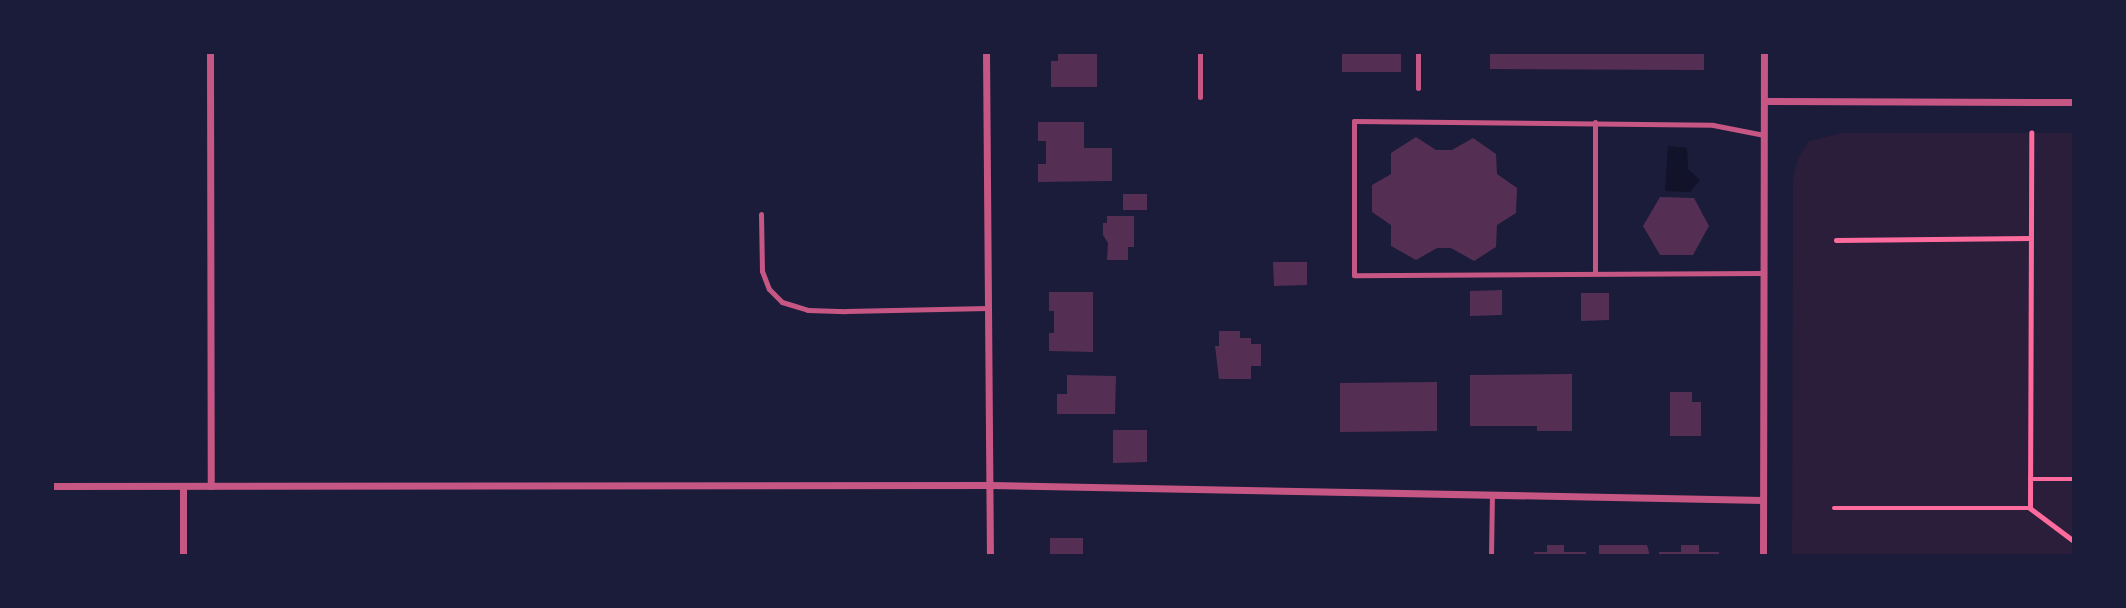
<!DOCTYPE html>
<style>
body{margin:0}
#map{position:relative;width:2126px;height:608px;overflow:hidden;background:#1b1b3a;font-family:Rubik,sans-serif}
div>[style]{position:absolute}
.green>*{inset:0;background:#2a1e3b}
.water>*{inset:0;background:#12122b}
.building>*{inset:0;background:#542f53}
.path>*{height:4.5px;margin:-2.25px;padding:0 2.25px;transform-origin:2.25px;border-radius:2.25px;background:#ff6b9d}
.service>*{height:5px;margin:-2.5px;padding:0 2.5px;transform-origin:2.5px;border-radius:2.5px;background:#c65784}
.minor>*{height:7px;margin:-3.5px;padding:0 3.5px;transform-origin:3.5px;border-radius:3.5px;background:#c65784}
span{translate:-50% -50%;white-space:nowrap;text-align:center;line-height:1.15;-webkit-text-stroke:5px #1b1b3a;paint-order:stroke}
.frame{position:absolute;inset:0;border:54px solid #1b1b3a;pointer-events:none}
</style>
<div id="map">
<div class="green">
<div style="clip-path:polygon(1842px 133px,2073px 133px,2073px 555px,1792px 556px,1793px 179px,1798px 158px,1809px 141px)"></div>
</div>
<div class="water">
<div style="clip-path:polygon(1668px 146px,1687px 148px,1688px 169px,1700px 180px,1690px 192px,1665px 191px)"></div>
</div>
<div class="building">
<div style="clip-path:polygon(1058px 52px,1097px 52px,1097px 87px,1051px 87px,1051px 61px,1058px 61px)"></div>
<div style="clip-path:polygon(1342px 52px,1401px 52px,1401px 72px,1342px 72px)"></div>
<div style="clip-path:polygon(1490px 52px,1704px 52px,1704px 70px,1490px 69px)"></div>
<div style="clip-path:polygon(1038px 122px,1084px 122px,1084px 148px,1112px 148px,1112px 181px,1038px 182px,1038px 164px,1046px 164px,1046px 141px,1038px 141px)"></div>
<div style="clip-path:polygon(1416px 137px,1436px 150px,1452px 150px,1473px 138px,1496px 154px,1497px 174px,1517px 188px,1516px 213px,1497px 225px,1496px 247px,1474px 261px,1451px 248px,1437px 248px,1416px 260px,1391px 246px,1391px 225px,1372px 212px,1372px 185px,1391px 174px,1391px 153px)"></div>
<div style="clip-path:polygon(1123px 194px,1147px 194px,1147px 210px,1123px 210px)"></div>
<div style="clip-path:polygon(1660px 197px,1694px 198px,1709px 226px,1693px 255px,1660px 255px,1643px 226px)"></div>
<div style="clip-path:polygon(1107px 216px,1134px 216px,1134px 247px,1128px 247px,1128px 260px,1107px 260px,1108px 243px,1103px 235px,1103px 223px,1107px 223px)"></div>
<div style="clip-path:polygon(1273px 262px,1307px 262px,1307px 285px,1274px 286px)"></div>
<div style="clip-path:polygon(1502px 290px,1502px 315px,1470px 316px,1470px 291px)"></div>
<div style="clip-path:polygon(1049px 292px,1093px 292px,1093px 352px,1049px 351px,1049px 333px,1054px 333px,1054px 311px,1049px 311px)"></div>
<div style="clip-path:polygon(1581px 293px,1609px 293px,1609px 320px,1581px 321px)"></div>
<div style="clip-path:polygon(1219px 331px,1240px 331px,1240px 338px,1251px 338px,1251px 344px,1261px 344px,1261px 366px,1251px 366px,1251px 379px,1219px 379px,1215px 346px,1219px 346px)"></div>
<div style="clip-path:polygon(1572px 374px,1572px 431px,1537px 431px,1537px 426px,1470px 426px,1470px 375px)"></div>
<div style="clip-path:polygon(1067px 375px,1116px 376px,1115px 414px,1057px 414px,1057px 394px,1067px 394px)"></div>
<div style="clip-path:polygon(1437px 382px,1437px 431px,1340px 432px,1340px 383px)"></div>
<div style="clip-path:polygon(1670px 392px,1692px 392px,1692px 402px,1701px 402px,1701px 436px,1670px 436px)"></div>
<div style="clip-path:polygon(1113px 430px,1147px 430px,1147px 462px,1113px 463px)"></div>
<div style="clip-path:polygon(1050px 538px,1083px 538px,1083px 556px,1050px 556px)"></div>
<div style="clip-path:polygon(1547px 545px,1564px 545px,1564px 552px,1586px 552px,1586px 556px,1534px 556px,1534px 552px,1547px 552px)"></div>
<div style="clip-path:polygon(1599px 545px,1647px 545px,1650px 556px,1599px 556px)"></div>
<div style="clip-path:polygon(1681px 545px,1699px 545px,1699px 552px,1719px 552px,1719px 556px,1659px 556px,1659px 552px,1681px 552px)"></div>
</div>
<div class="path">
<div style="left:1836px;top:240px;width:195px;rotate:-0.6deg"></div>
<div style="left:2030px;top:479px;width:44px"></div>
<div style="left:1834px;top:508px;width:196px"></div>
<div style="left:2030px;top:508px;width:55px;rotate:36.9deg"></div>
<div style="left:2030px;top:508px;width:375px;rotate:-89.8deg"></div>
</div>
<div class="service">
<div style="left:1418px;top:88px;width:36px;rotate:-90deg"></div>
<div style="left:1200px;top:97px;width:45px;rotate:-90deg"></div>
<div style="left:1595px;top:122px;width:151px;rotate:90deg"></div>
<div style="left:761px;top:214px;width:57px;rotate:89deg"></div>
<div style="left:762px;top:271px;width:19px;rotate:69deg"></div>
<div style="left:769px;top:289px;width:18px;rotate:45deg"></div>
<div style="left:782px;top:302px;width:27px;rotate:17deg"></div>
<div style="left:808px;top:310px;width:38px;rotate:2deg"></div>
<div style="left:846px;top:311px;width:142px;rotate:-1.2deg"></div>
<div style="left:1763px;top:273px;width:409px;rotate:179.7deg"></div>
<div style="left:1354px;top:275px;width:154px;rotate:-90deg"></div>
<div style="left:1354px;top:121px;width:359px;rotate:0.6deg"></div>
<div style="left:1713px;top:125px;width:52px;rotate:11.1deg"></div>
<div style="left:1491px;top:556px;width:61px;rotate:-89.1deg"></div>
</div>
<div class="minor">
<div style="left:210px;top:52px;width:434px;rotate:89.9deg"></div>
<div style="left:986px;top:52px;width:504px;rotate:89.55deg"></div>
<div style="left:1764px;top:101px;width:310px;rotate:0.2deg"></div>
<div style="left:52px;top:486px;width:938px;rotate:-0.06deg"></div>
<div style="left:990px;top:485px;width:773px;rotate:1.11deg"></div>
<div style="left:183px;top:487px;width:69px;rotate:90deg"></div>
<div style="left:1763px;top:556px;width:504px;rotate:-89.89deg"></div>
</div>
<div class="frame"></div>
</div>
